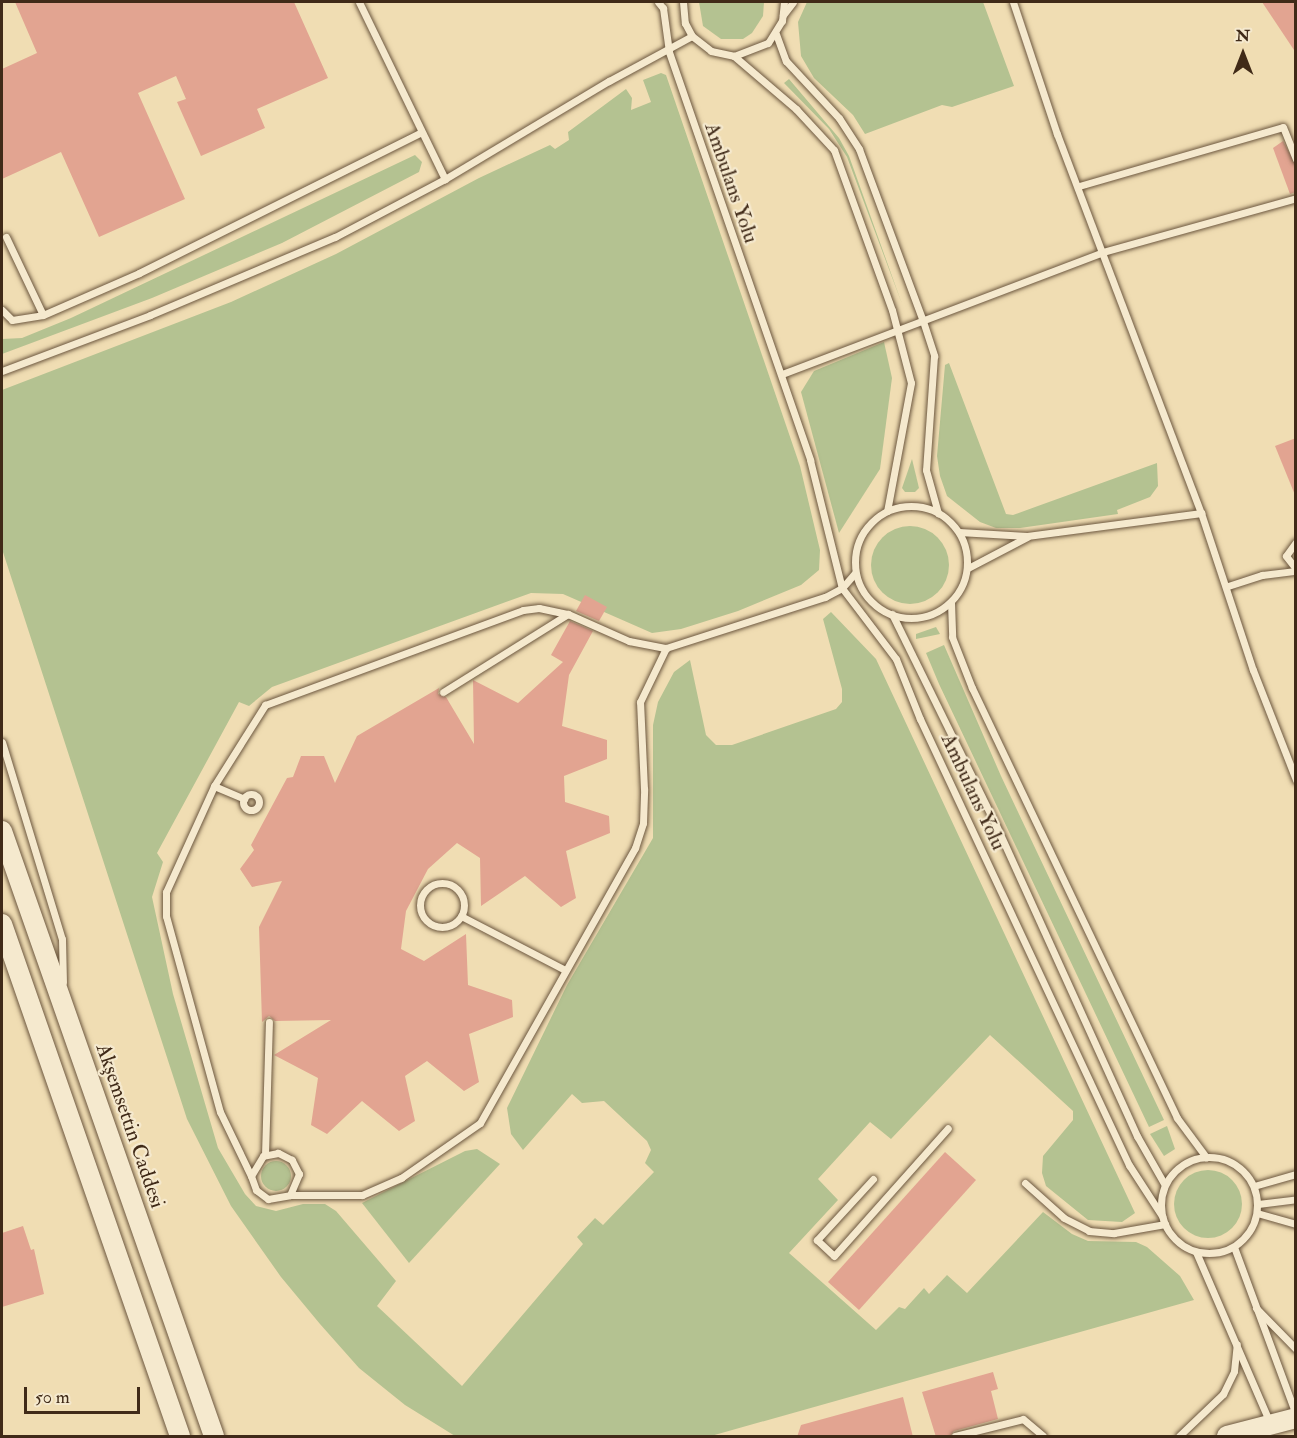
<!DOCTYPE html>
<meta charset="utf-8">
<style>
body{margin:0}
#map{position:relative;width:1297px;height:1438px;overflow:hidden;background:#f0ddb3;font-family:"IM FELL Double Pica",serif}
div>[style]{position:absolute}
.green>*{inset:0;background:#b4c291}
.round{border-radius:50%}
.building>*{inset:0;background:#e2a491}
.roads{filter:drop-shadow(0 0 2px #6c573f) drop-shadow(0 0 2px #6c573f)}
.lane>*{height:7px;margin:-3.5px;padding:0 3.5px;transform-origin:3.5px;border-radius:3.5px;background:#f5e9ce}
.lane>.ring{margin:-3.5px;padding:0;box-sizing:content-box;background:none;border:7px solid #f5e9ce;border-radius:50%}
.secondary>*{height:20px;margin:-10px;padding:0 10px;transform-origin:10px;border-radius:10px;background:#f5e9ce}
span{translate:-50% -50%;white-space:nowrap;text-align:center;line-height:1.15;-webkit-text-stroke:4.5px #f5e9ce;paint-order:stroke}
.street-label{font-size:21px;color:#402a18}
.frame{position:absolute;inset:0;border:3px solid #402a18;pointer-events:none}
.north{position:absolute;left:1213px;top:24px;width:60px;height:60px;-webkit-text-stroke:4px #f5e9ce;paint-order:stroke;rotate:0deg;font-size:16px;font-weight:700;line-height:24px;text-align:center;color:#402a18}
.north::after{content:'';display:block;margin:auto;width:21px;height:27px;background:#402a18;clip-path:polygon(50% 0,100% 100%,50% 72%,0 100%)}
.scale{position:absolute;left:24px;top:1387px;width:116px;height:27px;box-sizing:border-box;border:3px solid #402a18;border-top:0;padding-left:8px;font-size:18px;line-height:21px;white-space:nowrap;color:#402a18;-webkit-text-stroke:4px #f5e9ce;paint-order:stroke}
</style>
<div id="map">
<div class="green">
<div style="clip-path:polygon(699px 2px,764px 2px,763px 16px,752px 33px,743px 39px,721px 39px,703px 26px)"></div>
<div style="clip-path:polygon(807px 2px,983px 2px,1014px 86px,952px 107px,942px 105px,865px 134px,853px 115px,814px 78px,801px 56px,798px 22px)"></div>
<div style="clip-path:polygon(661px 73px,666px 75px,800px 466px,820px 550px,819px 570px,801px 585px,738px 611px,681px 629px,652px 633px,563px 594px,531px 593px,272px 687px,249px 706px,239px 702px,157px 853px,163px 862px,152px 897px,173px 994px,218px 1148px,245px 1194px,256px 1206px,276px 1211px,303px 1204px,325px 1204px,336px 1211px,396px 1281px,377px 1306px,462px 1386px,583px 1244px,577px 1237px,595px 1218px,603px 1225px,654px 1172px,645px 1163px,651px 1150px,647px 1141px,604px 1101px,582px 1103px,572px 1094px,523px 1150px,511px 1134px,507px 1108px,567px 985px,653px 838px,653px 725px,658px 702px,674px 672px,690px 660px,706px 735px,716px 745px,732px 745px,836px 709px,842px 702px,842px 689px,823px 619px,831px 612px,876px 659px,1135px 1213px,1122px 1222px,1088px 1220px,1046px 1186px,1042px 1173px,1043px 1156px,1073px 1120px,1073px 1111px,990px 1035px,891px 1139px,870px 1122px,818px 1179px,838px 1200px,789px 1253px,876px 1330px,899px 1307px,905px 1309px,924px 1288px,929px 1294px,947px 1275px,967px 1293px,1043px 1212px,1072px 1234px,1088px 1241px,1136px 1242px,1147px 1247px,1180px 1276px,1194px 1300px,711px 1436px,455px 1436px,405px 1405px,359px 1368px,320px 1324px,281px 1277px,231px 1206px,187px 1119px,2px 549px,2px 390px,231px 302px,336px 254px,479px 178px,550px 145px,555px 149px,569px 140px,568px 132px,626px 89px,632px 98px,631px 110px,651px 102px,643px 80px)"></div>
<div style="clip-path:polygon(789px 79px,839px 138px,849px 156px,902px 304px,847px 157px,829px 129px,784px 83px)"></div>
<div style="clip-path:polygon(415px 155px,422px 162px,419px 172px,282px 243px,152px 298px,2px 354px,2px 339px,22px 338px,71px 318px)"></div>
<div style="clip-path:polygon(884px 342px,892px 378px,880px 469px,839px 533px,801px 392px,814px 371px)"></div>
<div style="clip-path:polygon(949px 363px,1006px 514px,1013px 515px,1157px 463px,1158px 486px,1150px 497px,1117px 510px,1118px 514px,1020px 528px,996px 528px,980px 522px,947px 496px,940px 476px,937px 456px,945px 365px)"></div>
<div style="clip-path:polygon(912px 459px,919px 488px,915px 492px,905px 492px,902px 488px)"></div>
<div class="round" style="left:871px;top:526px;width:78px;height:78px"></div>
<div style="clip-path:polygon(936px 627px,940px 634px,916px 639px,916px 634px)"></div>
<div style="clip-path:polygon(944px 645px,1001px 776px,1164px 1120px,1149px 1127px,939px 684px,926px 653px)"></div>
<div style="clip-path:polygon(1167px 1126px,1175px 1149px,1164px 1156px,1150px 1134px)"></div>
<div style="clip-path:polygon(477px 1149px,500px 1164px,409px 1263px,362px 1203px,465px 1151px)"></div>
<div class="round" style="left:261px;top:1161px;width:30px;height:30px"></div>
<div class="round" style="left:1174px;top:1170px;width:68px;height:68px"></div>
</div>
<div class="building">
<div style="clip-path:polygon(15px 2px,294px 2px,328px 78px,257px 109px,265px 128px,201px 156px,177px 102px,186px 99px,176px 76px,138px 93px,185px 199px,99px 237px,61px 152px,2px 179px,2px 69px,37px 53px)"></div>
<div style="clip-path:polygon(1262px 2px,1296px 2px,1296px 53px)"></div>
<div style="clip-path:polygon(1283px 141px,1296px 165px,1296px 192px,1290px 194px,1273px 148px)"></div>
<div style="clip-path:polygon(1296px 438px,1296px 495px,1295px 495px,1275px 446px)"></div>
<div style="clip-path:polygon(585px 595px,607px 607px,599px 621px,576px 611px)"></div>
<div style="clip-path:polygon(570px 621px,593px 631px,569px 675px,562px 726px,607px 740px,607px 759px,564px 776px,565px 802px,609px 816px,610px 833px,566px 851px,576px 898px,561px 907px,525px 876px,481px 906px,480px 858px,457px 843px,428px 869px,406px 911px,401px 949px,424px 961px,466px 934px,468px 985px,512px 1000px,513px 1017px,469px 1034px,479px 1082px,464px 1091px,427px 1061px,405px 1076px,415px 1121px,399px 1131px,362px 1101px,327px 1134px,311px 1125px,318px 1078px,274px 1055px,331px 1020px,275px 1021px,269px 1016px,262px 1022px,259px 927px,282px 881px,252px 887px,240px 869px,254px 850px,251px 845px,287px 778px,293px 777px,301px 756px,324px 756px,335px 783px,357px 736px,439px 688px,438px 694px,446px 697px,474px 744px,473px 680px,518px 703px,563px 662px,551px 655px)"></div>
<div style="clip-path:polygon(945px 1152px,976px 1180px,859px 1310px,828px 1282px)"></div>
<div style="clip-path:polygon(23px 1226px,31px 1250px,34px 1249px,44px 1294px,2px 1307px,2px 1233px)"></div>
<div style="clip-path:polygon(993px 1372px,998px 1389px,991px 1391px,998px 1419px,954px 1431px,949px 1437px,936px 1437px,922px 1392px)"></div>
<div style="clip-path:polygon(903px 1397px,913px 1437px,797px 1437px,801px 1425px)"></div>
</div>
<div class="roads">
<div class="lane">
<div style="left:359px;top:2px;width:197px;rotate:64.1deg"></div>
<div style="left:658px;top:2px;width:8px;rotate:50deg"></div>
<div style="left:663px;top:8px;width:44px;rotate:82.2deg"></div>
<div style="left:669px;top:52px;width:432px;rotate:70.9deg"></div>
<div style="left:810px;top:460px;width:132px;rotate:76deg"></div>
<div style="left:842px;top:588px;width:89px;rotate:52.7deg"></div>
<div style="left:896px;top:659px;width:65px;rotate:68.2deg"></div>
<div style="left:920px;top:719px;width:493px;rotate:64.9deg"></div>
<div style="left:1129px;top:1165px;width:61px;rotate:57.1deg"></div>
<div style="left:683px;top:2px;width:21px;rotate:85deg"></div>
<div style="left:685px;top:23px;width:15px;rotate:62deg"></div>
<div style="left:692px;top:36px;width:24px;rotate:38deg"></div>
<div style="left:711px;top:51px;width:24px;rotate:12deg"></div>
<div style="left:734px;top:56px;width:36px;rotate:-21deg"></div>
<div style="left:768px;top:43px;width:26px;rotate:-58deg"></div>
<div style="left:782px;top:21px;width:19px;rotate:-84deg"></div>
<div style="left:1013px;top:2px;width:139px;rotate:71.6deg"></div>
<div style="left:1057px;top:134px;width:405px;rotate:69.2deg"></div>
<div style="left:1201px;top:513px;width:165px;rotate:71.7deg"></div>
<div style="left:1253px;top:670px;width:118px;rotate:68.6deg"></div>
<div style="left:783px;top:15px;width:16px;rotate:-52deg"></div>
<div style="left:776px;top:34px;width:29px;rotate:70deg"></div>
<div style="left:786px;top:61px;width:78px;rotate:47.1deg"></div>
<div style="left:839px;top:118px;width:37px;rotate:57deg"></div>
<div style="left:859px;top:149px;width:180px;rotate:69.6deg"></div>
<div style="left:922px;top:318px;width:40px;rotate:72deg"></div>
<div style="left:934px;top:356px;width:114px;rotate:94deg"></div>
<div style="left:926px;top:470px;width:45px;rotate:74.4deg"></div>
<div style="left:734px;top:56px;width:82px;rotate:40.5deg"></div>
<div style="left:796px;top:109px;width:56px;rotate:47.2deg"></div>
<div style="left:834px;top:150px;width:170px;rotate:70.1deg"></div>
<div style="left:892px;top:310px;width:75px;rotate:75.4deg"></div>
<div style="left:911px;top:383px;width:130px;rotate:100.6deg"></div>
<div style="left:1079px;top:186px;width:212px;rotate:-16.1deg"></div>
<div style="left:1283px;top:127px;width:35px;rotate:68deg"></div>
<div style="left:6px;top:237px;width:86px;rotate:64.6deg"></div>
<div style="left:2px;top:310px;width:14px;rotate:45deg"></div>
<div style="left:12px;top:320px;width:31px;rotate:-9deg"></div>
<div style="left:43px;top:315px;width:105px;rotate:-23.6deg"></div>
<div style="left:139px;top:273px;width:314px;rotate:-26.5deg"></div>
<div style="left:2px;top:371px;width:158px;rotate:-20.7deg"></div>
<div style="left:150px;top:315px;width:201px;rotate:-22.9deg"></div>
<div style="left:335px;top:237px;width:124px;rotate:-27.8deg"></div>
<div style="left:445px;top:179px;width:191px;rotate:-30.9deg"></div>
<div style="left:609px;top:81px;width:94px;rotate:-28.5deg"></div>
<div style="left:782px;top:374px;width:343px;rotate:-20.8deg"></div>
<div style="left:1103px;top:252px;width:200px;rotate:-15.6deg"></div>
<div class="ring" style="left:855px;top:506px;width:105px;height:105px"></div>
<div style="left:959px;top:532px;width:68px;rotate:3.4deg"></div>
<div style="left:1027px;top:536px;width:176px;rotate:-7.5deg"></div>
<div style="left:1296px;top:542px;width:17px;rotate:126deg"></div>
<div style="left:1286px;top:556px;width:16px;rotate:52deg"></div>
<div style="left:968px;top:568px;width:67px;rotate:-27.7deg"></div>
<div style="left:1228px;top:586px;width:36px;rotate:-18deg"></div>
<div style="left:1262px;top:575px;width:34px;rotate:-7deg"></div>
<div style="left:951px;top:602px;width:35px;rotate:88deg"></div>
<div style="left:952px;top:637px;width:55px;rotate:68.6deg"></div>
<div style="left:972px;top:688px;width:476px;rotate:64.5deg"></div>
<div style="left:1177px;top:1118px;width:49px;rotate:53.4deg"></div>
<div style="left:892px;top:614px;width:233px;rotate:63.8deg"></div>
<div style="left:995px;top:823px;width:344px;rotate:65.6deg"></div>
<div style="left:1137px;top:1136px;width:56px;rotate:60.3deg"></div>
<div style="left:443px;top:692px;width:147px;rotate:-32deg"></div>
<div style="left:2px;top:742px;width:206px;rotate:73.1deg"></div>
<div style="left:62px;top:939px;width:43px;rotate:88.7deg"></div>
<div style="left:214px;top:786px;width:33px;rotate:23deg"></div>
<div class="ring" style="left:243px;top:794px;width:9px;height:9px"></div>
<div class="ring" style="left:420px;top:883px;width:37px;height:37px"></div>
<div style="left:461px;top:916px;width:117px;rotate:27.4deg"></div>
<div style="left:265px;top:1155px;width:133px;rotate:-88.3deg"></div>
<div class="ring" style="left:1161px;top:1157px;width:89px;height:89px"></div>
<div style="left:251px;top:1176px;width:71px;rotate:-115.8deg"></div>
<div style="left:220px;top:1112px;width:203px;rotate:-105.4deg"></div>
<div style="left:166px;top:916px;width:24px;rotate:-90deg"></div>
<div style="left:166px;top:892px;width:116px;rotate:-65.6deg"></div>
<div style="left:214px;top:786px;width:96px;rotate:-57.8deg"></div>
<div style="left:265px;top:705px;width:275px;rotate:-20.2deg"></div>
<div style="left:523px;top:610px;width:16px;rotate:-7deg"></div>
<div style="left:539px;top:608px;width:30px;rotate:12deg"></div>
<div style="left:568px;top:614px;width:67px;rotate:23.9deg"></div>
<div style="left:629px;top:641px;width:38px;rotate:11deg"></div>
<div style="left:666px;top:648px;width:167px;rotate:-17.8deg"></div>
<div style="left:825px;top:597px;width:19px;rotate:-28deg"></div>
<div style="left:842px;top:588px;width:20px;rotate:-49deg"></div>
<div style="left:873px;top:1179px;width:83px;rotate:132.6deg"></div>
<div style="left:817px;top:1240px;width:23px;rotate:43deg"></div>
<div style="left:834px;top:1256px;width:171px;rotate:-48.3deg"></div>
<div style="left:1025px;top:1183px;width:52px;rotate:41.9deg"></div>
<div style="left:1064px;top:1218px;width:28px;rotate:27deg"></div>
<div style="left:1089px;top:1231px;width:25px;rotate:5deg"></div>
<div style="left:1114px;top:1233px;width:52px;rotate:-10deg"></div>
<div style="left:1254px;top:1186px;width:44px;rotate:-15.9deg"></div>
<div style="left:290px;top:1195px;width:23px;rotate:-67deg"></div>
<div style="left:299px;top:1174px;width:16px;rotate:-117deg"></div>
<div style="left:292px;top:1160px;width:16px;rotate:-153deg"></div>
<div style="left:278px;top:1153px;width:15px;rotate:169deg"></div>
<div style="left:263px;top:1156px;width:23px;rotate:121deg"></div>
<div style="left:251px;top:1176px;width:15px;rotate:70deg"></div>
<div style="left:256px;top:1190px;width:15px;rotate:37deg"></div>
<div style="left:268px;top:1199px;width:22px;rotate:-10deg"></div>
<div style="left:290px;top:1195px;width:72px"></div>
<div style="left:362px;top:1195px;width:43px;rotate:-23.6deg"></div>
<div style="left:401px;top:1178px;width:96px;rotate:-34.8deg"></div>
<div style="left:480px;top:1123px;width:316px;rotate:-60.6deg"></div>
<div style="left:635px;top:848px;width:26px;rotate:-72deg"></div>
<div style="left:643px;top:823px;width:34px;rotate:-88deg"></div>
<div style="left:644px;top:789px;width:87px;rotate:-92.6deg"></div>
<div style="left:640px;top:702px;width:60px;rotate:-64.3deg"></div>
<div style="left:1258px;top:1204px;width:38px;rotate:-7deg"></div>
<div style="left:1257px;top:1213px;width:41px;rotate:15.8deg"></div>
<div style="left:1234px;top:1247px;width:179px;rotate:69.7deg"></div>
<div style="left:1196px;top:1252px;width:186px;rotate:66.6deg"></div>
<div style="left:1256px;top:1308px;width:57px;rotate:45.7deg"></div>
<div style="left:955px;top:1436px;width:70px;rotate:-14deg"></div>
<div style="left:1023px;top:1419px;width:26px;rotate:40deg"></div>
<div style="left:1179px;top:1436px;width:61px;rotate:-43.7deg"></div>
<div style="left:1223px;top:1394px;width:25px;rotate:-64deg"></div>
<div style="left:1234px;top:1371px;width:27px;rotate:-84deg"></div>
</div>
<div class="secondary">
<div style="left:2px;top:831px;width:641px;rotate:70.69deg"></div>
<div style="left:2px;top:924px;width:542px;rotate:70.83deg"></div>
<div style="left:1227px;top:1436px;width:71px;rotate:-14.6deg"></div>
</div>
</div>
<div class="street-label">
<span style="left:731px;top:183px;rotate:71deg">Ambulans Yolu</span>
<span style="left:973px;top:792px;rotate:65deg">Ambulans Yolu</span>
<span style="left:130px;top:1126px;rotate:71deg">Akşemsettin Caddesi</span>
</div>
<div class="frame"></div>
<div class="north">N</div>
<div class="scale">50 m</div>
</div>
